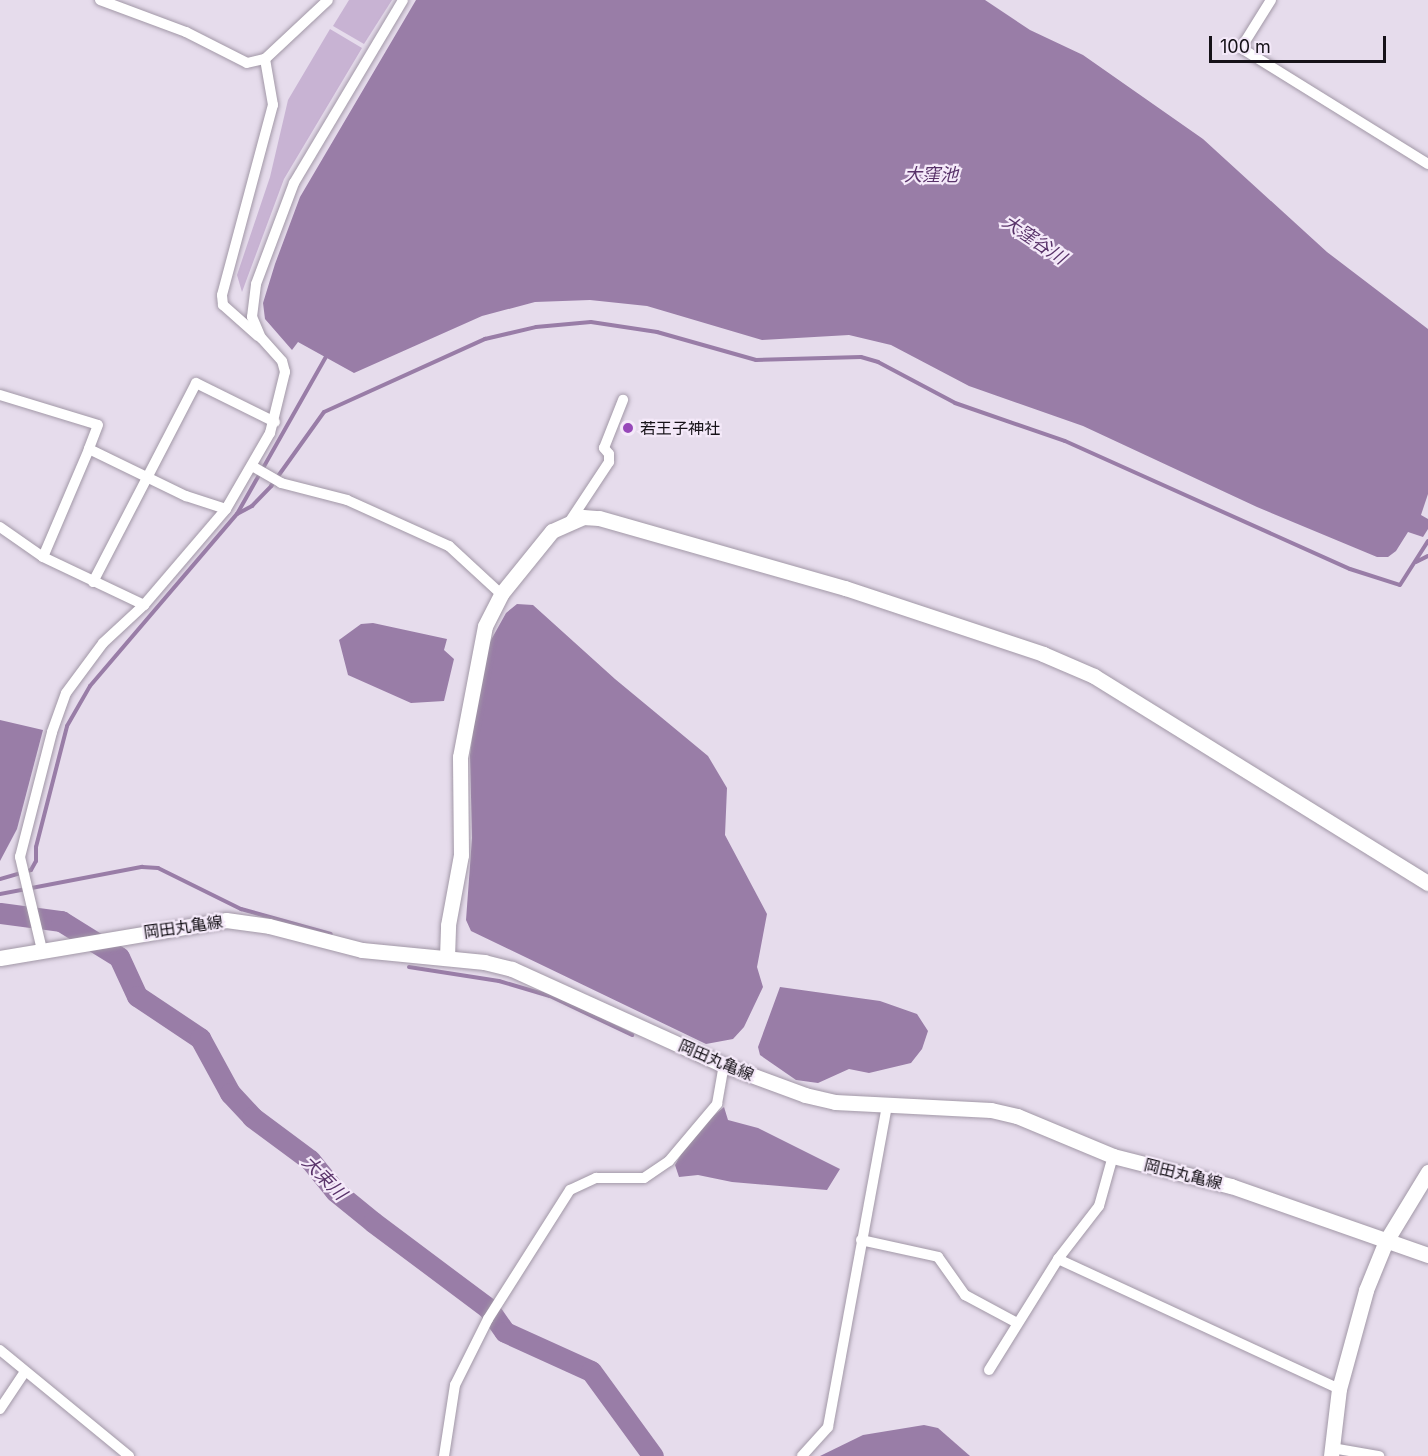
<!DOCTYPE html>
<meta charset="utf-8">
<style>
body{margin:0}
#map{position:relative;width:1428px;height:1456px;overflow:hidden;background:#e6dcec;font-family:Inter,"Noto Sans JP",sans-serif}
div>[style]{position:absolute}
.green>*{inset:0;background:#c8b3d3}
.water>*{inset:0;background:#997da7}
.stream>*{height:4px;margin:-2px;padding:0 2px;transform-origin:2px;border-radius:2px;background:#997da7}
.river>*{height:21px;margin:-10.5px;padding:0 10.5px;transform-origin:10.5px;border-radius:10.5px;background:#997da7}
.roads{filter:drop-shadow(0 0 2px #a298a7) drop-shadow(0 0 2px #a298a7)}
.street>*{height:10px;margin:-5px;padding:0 5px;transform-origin:5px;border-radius:5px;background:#fff}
.secondary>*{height:15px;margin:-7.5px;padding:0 7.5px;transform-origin:7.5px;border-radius:7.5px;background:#fff}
.dots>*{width:16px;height:16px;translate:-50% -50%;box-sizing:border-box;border:3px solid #f4e9f9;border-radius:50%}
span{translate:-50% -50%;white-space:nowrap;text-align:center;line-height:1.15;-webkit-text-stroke:4.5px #f4e9f9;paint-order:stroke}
.poi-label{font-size:16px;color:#161218}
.left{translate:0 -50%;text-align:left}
.street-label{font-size:16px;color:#161218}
.water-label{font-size:18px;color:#59336a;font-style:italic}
.scale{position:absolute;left:1209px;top:36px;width:177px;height:27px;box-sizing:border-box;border:3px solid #161218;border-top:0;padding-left:8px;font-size:18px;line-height:21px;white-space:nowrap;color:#161218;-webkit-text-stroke:4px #f4e9f9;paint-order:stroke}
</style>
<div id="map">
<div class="green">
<div style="clip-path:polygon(349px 0,392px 0,364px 44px,333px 26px)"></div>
<div style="clip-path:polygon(330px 29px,362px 48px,284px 179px,242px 292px,237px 275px,270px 177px,288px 100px)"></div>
</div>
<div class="water">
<div style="clip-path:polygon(416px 0,985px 0,1030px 30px,1083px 55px,1203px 139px,1327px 252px,1428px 329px,1428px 494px,1421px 515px,1428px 519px,1428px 529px,1423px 537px,1408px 532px,1396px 551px,1388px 557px,1377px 557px,1257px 507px,1083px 426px,969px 386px,891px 345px,849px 335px,762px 340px,647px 306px,590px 300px,535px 302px,482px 316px,354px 373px,298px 342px,292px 350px,265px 319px,263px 303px,275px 264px,300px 197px)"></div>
<div style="clip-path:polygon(517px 604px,533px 605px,615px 679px,708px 756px,727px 788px,725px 835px,767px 914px,757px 967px,763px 987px,744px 1027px,733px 1039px,706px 1044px,471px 931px,466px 920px,472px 838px,470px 755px,475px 716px,486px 649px,506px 613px)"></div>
<div style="clip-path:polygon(373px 623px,447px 639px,444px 650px,454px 659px,444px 701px,411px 703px,348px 675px,339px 640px,361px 624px)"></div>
<div style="clip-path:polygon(0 720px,43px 730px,17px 829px,0 861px)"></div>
<div style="clip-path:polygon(780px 987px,880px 1001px,917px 1014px,928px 1031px,922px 1049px,911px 1063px,869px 1073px,849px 1069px,818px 1083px,796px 1080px,760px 1055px,758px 1047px)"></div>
<div style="clip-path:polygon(724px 1107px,728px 1120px,758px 1128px,840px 1169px,827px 1190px,732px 1182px,698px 1175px,679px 1177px,675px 1165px,694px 1132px)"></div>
<div style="clip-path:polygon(924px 1425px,938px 1428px,970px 1456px,820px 1456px,863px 1435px)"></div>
</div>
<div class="stream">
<div style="left:237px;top:514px;width:17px;rotate:-28deg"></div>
<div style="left:252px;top:506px;width:28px;rotate:-46deg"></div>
<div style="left:271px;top:486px;width:91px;rotate:-54.4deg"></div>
<div style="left:324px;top:412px;width:177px;rotate:-24.4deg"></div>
<div style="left:485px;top:339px;width:52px;rotate:-13.2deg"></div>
<div style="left:536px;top:327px;width:55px;rotate:-5.2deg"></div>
<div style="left:591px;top:322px;width:67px;rotate:8.6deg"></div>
<div style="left:657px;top:332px;width:103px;rotate:15.8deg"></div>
<div style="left:756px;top:360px;width:105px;rotate:-1.6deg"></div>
<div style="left:861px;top:357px;width:18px;rotate:16deg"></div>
<div style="left:878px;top:362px;width:87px;rotate:28deg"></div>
<div style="left:955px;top:403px;width:116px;rotate:19.1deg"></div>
<div style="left:1065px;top:441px;width:312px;rotate:24.2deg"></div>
<div style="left:1350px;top:569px;width:52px;rotate:17.7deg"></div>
<div style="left:1400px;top:585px;width:52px;rotate:-57.5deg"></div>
<div style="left:1416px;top:562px;width:13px;rotate:-27deg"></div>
<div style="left:0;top:879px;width:32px;rotate:-16deg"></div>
<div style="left:31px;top:870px;width:10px;rotate:-61deg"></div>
<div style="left:36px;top:861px;width:14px;rotate:-90deg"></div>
<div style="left:36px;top:847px;width:125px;rotate:-75.6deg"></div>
<div style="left:67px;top:726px;width:46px;rotate:-60.1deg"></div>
<div style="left:90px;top:686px;width:226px;rotate:-49.5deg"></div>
<div style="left:237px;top:514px;width:185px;rotate:-60.5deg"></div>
<div style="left:0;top:894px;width:145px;rotate:-10.8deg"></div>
<div style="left:142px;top:867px;width:16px;rotate:4deg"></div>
<div style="left:158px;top:868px;width:93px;rotate:26.3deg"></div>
<div style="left:241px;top:909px;width:93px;rotate:15.5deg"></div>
<div style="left:409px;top:967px;width:91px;rotate:8.8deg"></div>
<div style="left:499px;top:981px;width:53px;rotate:16.4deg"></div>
<div style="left:550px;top:996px;width:91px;rotate:25.4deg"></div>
</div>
<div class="river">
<div style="left:0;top:913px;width:62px;rotate:7.5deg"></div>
<div style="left:61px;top:921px;width:68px;rotate:31.8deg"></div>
<div style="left:119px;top:957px;width:43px;rotate:65.2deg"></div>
<div style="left:137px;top:996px;width:76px;rotate:33.7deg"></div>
<div style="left:200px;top:1038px;width:63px;rotate:61.4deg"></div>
<div style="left:230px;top:1093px;width:33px;rotate:47deg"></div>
<div style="left:252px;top:1117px;width:72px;rotate:36.6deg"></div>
<div style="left:310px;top:1160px;width:40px;rotate:51deg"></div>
<div style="left:335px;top:1191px;width:49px;rotate:39.2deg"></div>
<div style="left:373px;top:1222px;width:144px;rotate:36.8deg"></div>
<div style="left:488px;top:1308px;width:29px;rotate:55deg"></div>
<div style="left:505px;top:1332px;width:94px;rotate:24.4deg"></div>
<div style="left:591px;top:1371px;width:105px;rotate:53.9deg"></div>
</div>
<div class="roads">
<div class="street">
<div style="left:100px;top:0;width:92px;rotate:20.4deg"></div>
<div style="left:186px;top:32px;width:68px;rotate:26.9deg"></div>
<div style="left:247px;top:63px;width:18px;rotate:-13deg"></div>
<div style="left:265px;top:59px;width:86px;rotate:-43.1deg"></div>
<div style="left:1271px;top:0;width:57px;rotate:122deg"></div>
<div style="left:1241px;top:48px;width:220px;rotate:31.8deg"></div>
<div style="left:258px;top:336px;width:47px;rotate:-138.5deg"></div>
<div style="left:223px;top:305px;width:10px;rotate:-96deg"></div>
<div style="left:222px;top:295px;width:197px;rotate:-75deg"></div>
<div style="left:273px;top:105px;width:47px;rotate:-99.9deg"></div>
<div style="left:0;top:395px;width:102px;rotate:17deg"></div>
<div style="left:98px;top:425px;width:26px;rotate:111deg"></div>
<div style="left:89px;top:449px;width:108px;rotate:25.9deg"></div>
<div style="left:186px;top:496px;width:42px;rotate:18deg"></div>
<div style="left:252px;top:466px;width:34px;rotate:30deg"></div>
<div style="left:281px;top:483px;width:68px;rotate:14.4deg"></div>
<div style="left:347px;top:500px;width:112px;rotate:24.3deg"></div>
<div style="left:449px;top:546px;width:71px;rotate:42.7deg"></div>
<div style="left:570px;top:521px;width:71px;rotate:-56.5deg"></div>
<div style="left:609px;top:462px;width:8px;rotate:-90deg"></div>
<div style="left:609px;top:454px;width:8px;rotate:-130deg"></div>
<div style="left:604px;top:448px;width:52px;rotate:-68.4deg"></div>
<div style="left:0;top:527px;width:52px;rotate:34.9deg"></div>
<div style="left:43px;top:557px;width:112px;rotate:25.4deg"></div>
<div style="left:43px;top:557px;width:117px;rotate:-66.9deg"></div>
<div style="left:93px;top:582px;width:224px;rotate:-62.6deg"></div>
<div style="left:196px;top:383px;width:88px;rotate:26.3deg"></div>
<div style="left:42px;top:950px;width:96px;rotate:-103.3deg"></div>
<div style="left:20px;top:857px;width:129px;rotate:-75.6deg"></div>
<div style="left:52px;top:732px;width:41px;rotate:-70.3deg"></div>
<div style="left:66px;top:693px;width:62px;rotate:-53.5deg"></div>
<div style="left:103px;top:643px;width:56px;rotate:-42.8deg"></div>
<div style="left:144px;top:605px;width:126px;rotate:-49.5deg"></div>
<div style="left:226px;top:509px;width:88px;rotate:-59.9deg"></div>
<div style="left:270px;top:433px;width:63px;rotate:-76.2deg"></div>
<div style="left:285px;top:372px;width:11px;rotate:-105deg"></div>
<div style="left:282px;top:361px;width:31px;rotate:-132deg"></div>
<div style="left:261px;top:338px;width:23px;rotate:-113deg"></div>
<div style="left:252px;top:317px;width:33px;rotate:-83deg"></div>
<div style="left:256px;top:284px;width:108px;rotate:-69.4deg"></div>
<div style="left:294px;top:183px;width:213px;rotate:-59.2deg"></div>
<div style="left:861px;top:1240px;width:79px;rotate:12.4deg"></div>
<div style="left:938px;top:1257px;width:47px;rotate:54.6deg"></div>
<div style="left:965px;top:1295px;width:59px;rotate:28.3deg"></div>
<div style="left:1058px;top:1259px;width:310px;rotate:24.8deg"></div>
<div style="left:0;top:1350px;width:167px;rotate:39.4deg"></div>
<div style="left:989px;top:1370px;width:131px;rotate:-58.1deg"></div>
<div style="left:1058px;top:1259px;width:67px;rotate:-52.3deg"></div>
<div style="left:1099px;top:1206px;width:52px;rotate:-74.4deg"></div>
<div style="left:0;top:1409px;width:43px;rotate:-56.3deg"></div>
<div style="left:1332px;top:1448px;width:48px;rotate:9.7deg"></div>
<div style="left:444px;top:1456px;width:72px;rotate:-81.2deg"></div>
<div style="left:455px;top:1385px;width:74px;rotate:-63.4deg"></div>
<div style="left:488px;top:1319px;width:153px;rotate:-57.6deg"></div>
<div style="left:570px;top:1190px;width:29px;rotate:-25deg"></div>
<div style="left:596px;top:1178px;width:48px"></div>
<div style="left:644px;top:1178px;width:30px;rotate:-34deg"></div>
<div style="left:669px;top:1161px;width:75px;rotate:-49.9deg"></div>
<div style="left:717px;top:1104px;width:40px;rotate:-80deg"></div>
<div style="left:802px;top:1456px;width:39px;rotate:-48deg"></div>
<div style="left:828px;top:1427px;width:325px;rotate:-79.6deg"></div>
</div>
<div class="secondary">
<div style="left:447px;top:957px;width:32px;rotate:-88deg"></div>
<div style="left:448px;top:925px;width:71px;rotate:-79.5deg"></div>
<div style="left:461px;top:855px;width:98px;rotate:-90.6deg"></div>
<div style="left:460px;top:757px;width:133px;rotate:-79.2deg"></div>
<div style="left:485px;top:626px;width:36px;rotate:-63deg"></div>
<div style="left:501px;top:594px;width:81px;rotate:-51deg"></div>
<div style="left:552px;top:531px;width:34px;rotate:-24deg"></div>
<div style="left:583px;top:517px;width:16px;rotate:4deg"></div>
<div style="left:599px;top:518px;width:256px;rotate:15.9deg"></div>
<div style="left:845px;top:588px;width:209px;rotate:18.4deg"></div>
<div style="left:1043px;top:654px;width:56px;rotate:23.3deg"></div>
<div style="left:1094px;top:676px;width:393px;rotate:31.8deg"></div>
<div style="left:0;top:958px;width:229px;rotate:-9.5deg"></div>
<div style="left:226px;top:920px;width:43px;rotate:7.9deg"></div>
<div style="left:269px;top:926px;width:96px;rotate:14.5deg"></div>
<div style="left:362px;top:950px;width:123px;rotate:5.6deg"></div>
<div style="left:484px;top:962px;width:29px;rotate:14deg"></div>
<div style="left:512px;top:969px;width:233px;rotate:24.4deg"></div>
<div style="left:724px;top:1065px;width:86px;rotate:20.3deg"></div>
<div style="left:805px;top:1095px;width:31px;rotate:13deg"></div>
<div style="left:835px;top:1102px;width:156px;rotate:2.9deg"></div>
<div style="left:991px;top:1110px;width:27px;rotate:13deg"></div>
<div style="left:1017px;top:1116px;width:104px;rotate:22.6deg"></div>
<div style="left:1113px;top:1156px;width:122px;rotate:14.3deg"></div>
<div style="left:1231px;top:1186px;width:209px;rotate:19.3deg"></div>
<div style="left:1331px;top:1456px;width:67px;rotate:-83.2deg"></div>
<div style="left:1339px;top:1389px;width:103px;rotate:-74.7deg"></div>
<div style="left:1366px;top:1290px;width:53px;rotate:-67.8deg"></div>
<div style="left:1386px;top:1241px;width:81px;rotate:-58.7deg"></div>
</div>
</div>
<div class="dots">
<div style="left:628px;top:428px;background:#9748b9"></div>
</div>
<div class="poi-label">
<span class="left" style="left:640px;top:428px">若王子神社</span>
</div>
<div class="street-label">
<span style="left:183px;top:927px;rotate:-8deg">岡田丸亀線</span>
<span style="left:716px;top:1060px;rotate:23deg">岡田丸亀線</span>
<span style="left:1183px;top:1174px;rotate:14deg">岡田丸亀線</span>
</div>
<div class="water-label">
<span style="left:931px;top:175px">大窪池</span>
<span style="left:1034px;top:240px;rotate:34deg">大窪谷川</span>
<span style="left:324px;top:1178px;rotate:45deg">大束川</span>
</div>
<div class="scale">100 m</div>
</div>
